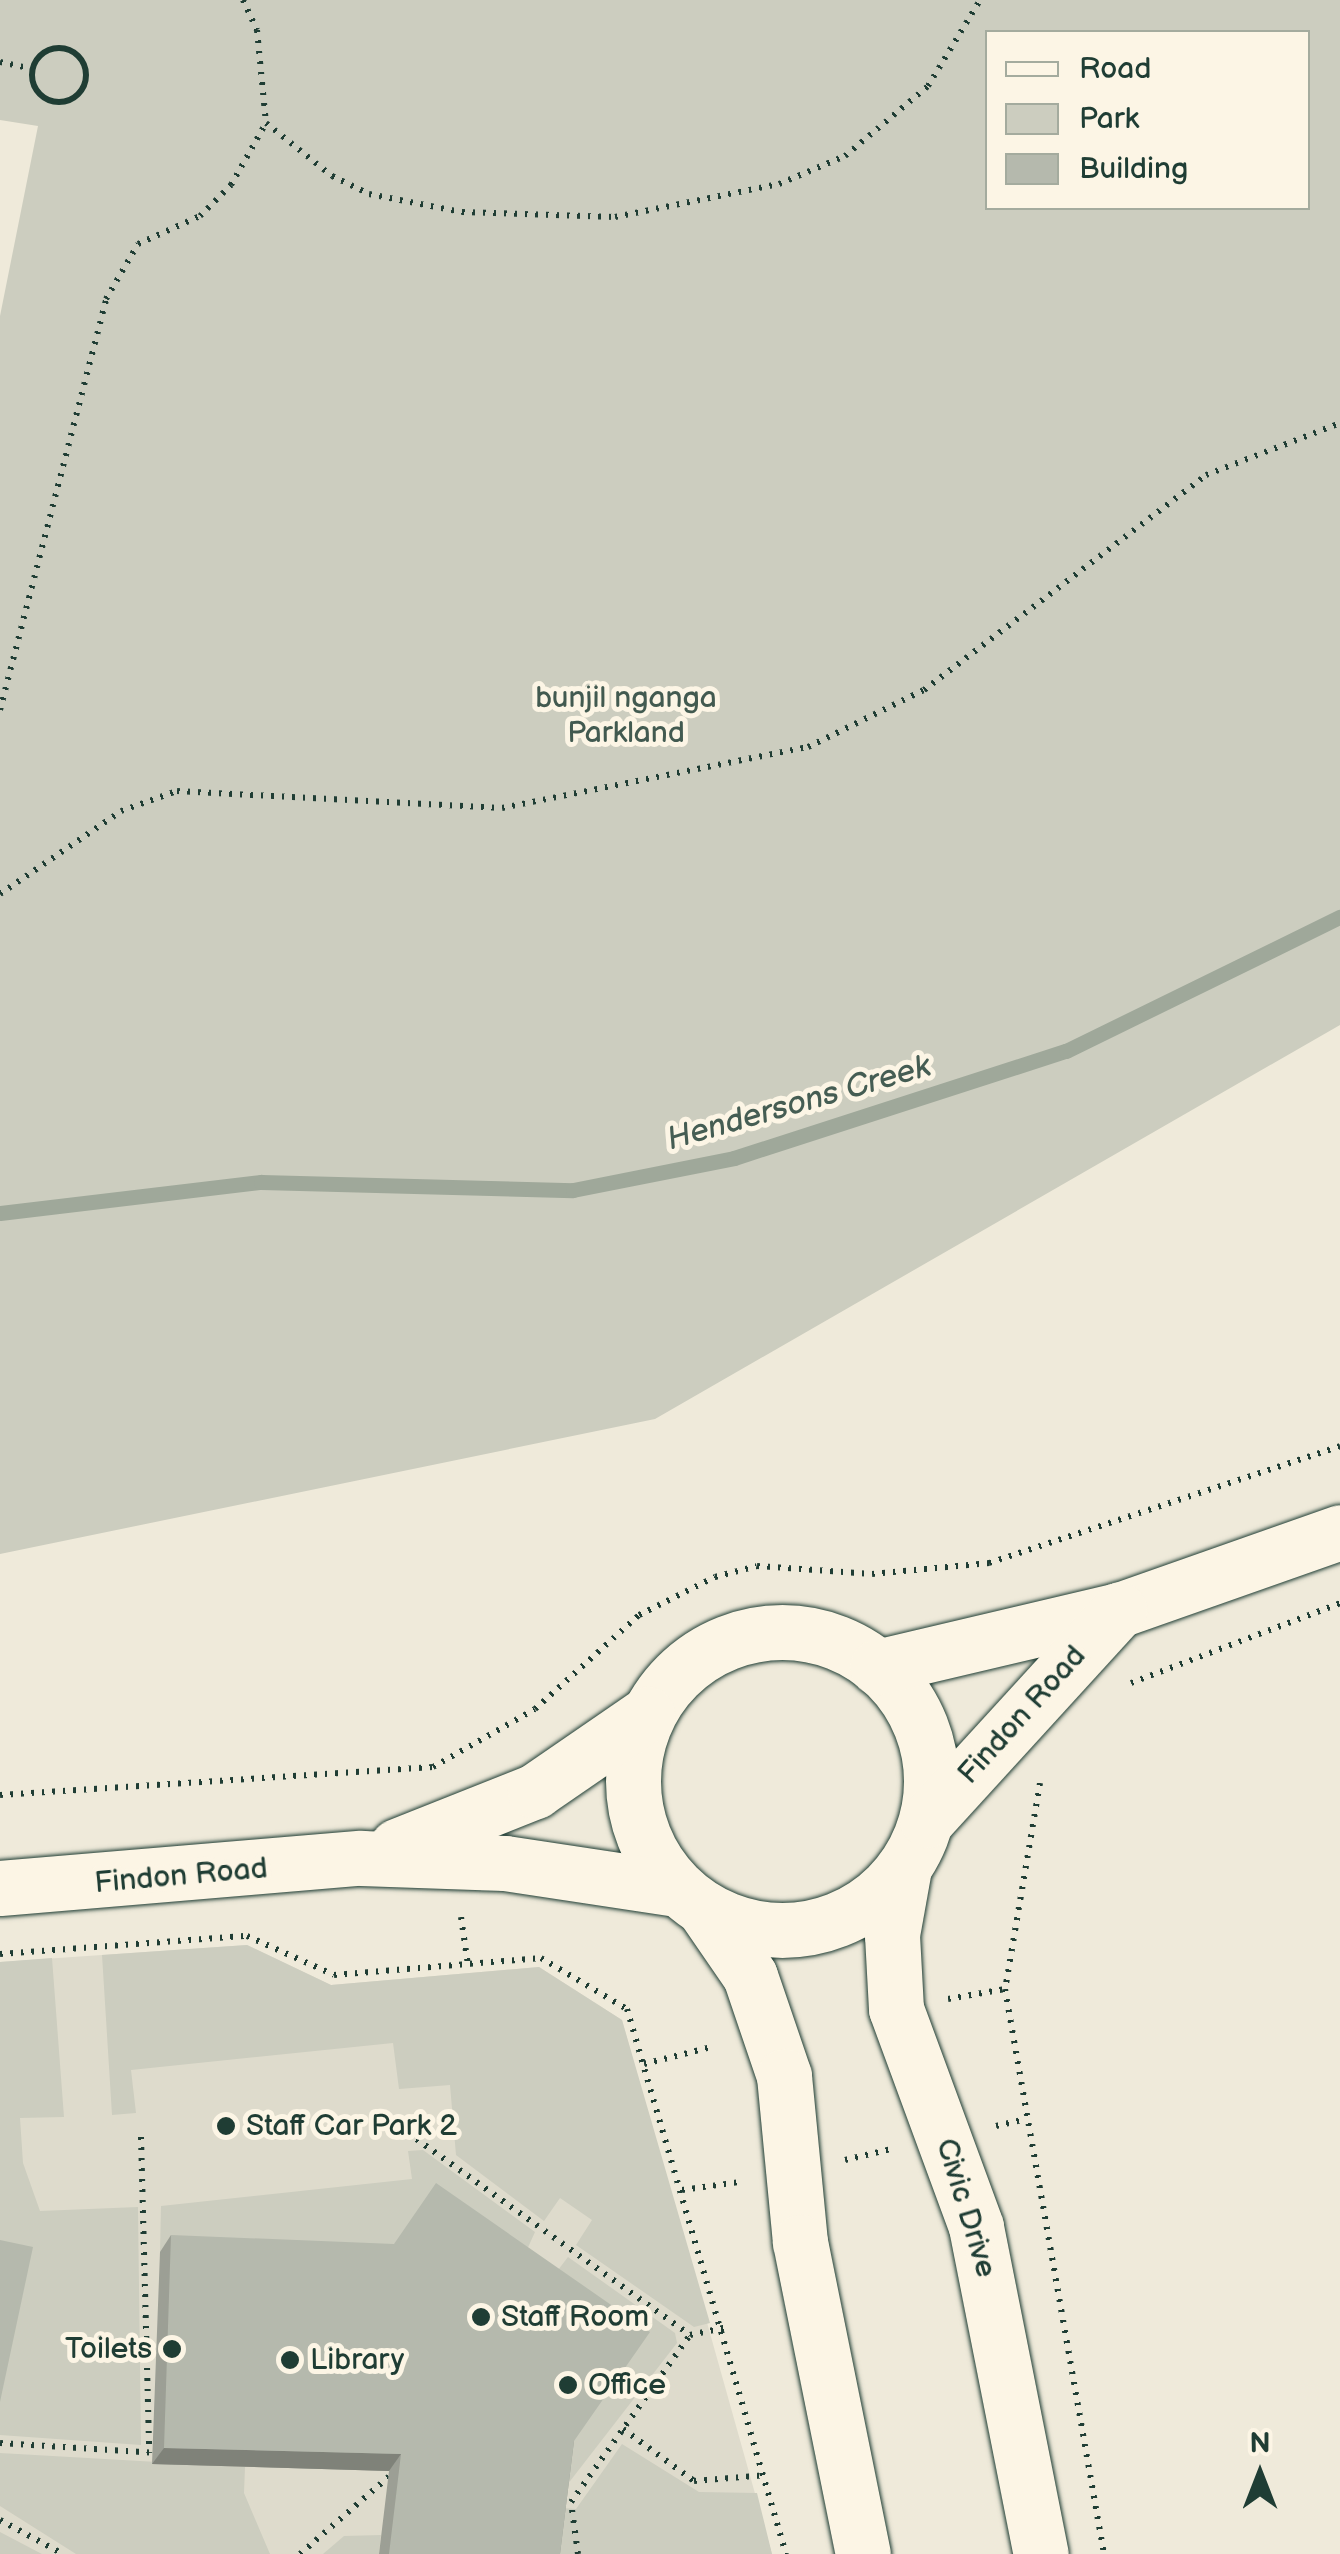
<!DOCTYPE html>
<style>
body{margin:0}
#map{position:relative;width:1340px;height:2554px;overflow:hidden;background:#efeada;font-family:"Balsamiq Sans",sans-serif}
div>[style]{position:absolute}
.built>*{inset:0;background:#dedbcc}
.green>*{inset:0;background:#cccdbf}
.stream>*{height:15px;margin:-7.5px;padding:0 7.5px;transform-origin:7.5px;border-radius:7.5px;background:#9fa89a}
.path>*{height:6px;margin-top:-3px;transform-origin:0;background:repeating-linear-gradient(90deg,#1f3d34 0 2.5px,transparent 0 10.5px)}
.path>.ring{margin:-3px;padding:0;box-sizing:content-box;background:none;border:6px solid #1f3d34;border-radius:50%}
.roads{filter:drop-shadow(0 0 2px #1f3d34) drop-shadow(0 0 2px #1f3d34)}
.secondary>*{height:55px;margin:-27.5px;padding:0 27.5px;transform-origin:27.5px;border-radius:27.5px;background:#fcf5e5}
.secondary>.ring{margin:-27.5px;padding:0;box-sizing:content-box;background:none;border:55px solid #fcf5e5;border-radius:50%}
.wall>*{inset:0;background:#9c9f95}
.shaded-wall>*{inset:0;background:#7f8279}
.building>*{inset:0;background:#b5b9ad}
.dots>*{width:28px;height:28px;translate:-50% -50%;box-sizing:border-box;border:5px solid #fcf5e5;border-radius:50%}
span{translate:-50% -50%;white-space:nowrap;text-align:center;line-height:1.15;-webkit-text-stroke:10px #fcf5e5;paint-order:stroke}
.park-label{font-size:30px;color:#425a50}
.street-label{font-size:30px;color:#1f3d34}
.poi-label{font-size:30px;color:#1f3d34}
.left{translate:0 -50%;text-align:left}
.right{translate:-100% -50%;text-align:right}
.water-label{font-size:32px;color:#455d53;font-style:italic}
.legend{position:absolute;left:985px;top:30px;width:325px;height:180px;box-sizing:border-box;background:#fcf5e5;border:2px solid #a4ab9e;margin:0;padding:12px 18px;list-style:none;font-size:30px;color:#1f3d34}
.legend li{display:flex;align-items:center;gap:20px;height:50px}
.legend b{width:50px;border:2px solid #a4ab9e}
.north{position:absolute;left:1210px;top:2424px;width:100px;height:100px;-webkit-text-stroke:8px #fcf5e5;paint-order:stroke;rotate:0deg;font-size:28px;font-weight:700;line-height:40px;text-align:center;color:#1f3d34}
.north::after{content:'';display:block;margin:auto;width:35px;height:45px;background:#1f3d34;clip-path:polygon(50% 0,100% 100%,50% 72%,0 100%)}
</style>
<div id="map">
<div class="built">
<div style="clip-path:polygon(247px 1945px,331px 1985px,539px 1967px,622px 2020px,772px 2554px,0 2554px,0 1962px)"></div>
</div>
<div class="green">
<div style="clip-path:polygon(evenodd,0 0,1340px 0,1340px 1025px,655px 1419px,0 1554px,0 316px,38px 126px,0 120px,0 0,988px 32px,1308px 32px,1308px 208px,988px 208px,988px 32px)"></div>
<div style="clip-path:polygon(247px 1945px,331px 1985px,539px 1967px,622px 2020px,710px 2323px,694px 2327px,576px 2245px,592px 2220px,560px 2198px,544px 2221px,456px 2155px,450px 2085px,399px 2089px,393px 2043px,131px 2070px,136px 2113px,112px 2115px,102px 1955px)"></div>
<div style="clip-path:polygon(52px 1958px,64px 2117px,20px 2118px,23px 2163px,40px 2211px,138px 2207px,141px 2445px,0 2435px,0 1962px)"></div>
<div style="clip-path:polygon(423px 2150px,535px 2232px,520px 2265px,391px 2248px,160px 2252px,161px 2206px,412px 2179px,408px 2151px)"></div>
<div style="clip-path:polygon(568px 2257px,675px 2333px,677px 2343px,557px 2498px,536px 2495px,558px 2270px)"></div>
<div style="clip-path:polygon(622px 2444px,699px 2492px,757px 2493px,772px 2554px,555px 2554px,562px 2508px,576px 2509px)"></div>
<div style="clip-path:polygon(0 2453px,245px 2467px,244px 2493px,270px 2554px,76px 2554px,0 2506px)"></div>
<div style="clip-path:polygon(0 2532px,40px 2553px,42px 2554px,0 2554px)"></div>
<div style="clip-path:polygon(381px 2535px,379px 2554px,323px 2554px,344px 2536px)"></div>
</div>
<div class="stream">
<div style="left:0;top:1213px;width:263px;rotate:-6.8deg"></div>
<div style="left:261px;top:1182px;width:312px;rotate:1.5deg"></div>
<div style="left:573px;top:1190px;width:164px;rotate:-11.2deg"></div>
<div style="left:734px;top:1158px;width:349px;rotate:-17.9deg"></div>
<div style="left:1066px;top:1051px;width:305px;rotate:-26.1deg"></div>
</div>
<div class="path">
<div style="left:243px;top:0;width:33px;rotate:65deg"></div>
<div style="left:257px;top:30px;width:93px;rotate:84.5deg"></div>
<div style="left:266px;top:123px;width:85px;rotate:38.8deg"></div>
<div style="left:332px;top:176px;width:41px;rotate:25.9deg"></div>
<div style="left:369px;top:194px;width:95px;rotate:11deg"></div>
<div style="left:462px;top:212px;width:153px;rotate:1.9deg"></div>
<div style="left:615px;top:217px;width:167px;rotate:-11.4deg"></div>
<div style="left:779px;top:184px;width:72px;rotate:-23deg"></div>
<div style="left:845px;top:156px;width:109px;rotate:-40.1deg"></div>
<div style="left:928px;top:86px;width:100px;rotate:-58.8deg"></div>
<div class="ring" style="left:32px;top:48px;width:48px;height:48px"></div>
<div style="left:0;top:62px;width:33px;rotate:12deg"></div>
<div style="left:0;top:710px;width:424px;rotate:-75.5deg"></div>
<div style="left:106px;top:299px;width:64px;rotate:-59.8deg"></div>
<div style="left:138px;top:244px;width:68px;rotate:-24.3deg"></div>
<div style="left:200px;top:216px;width:44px;rotate:-45deg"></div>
<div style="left:231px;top:185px;width:71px;rotate:-60.6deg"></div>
<div style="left:0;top:894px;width:147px;rotate:-34.4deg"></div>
<div style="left:121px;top:811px;width:59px;rotate:-19.7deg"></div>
<div style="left:177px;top:791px;width:325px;rotate:3deg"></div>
<div style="left:502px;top:808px;width:312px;rotate:-11.3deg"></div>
<div style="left:808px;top:747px;width:129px;rotate:-26.2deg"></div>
<div style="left:924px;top:690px;width:355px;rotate:-37.3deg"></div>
<div style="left:1206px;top:475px;width:144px;rotate:-21.2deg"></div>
<div style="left:1131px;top:1683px;width:224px;rotate:-20.9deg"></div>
<div style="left:1040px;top:1783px;width:209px;rotate:99.6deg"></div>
<div style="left:1005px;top:1989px;width:574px;rotate:80.06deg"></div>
<div style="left:0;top:1795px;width:434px;rotate:-3.7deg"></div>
<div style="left:433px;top:1767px;width:117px;rotate:-29.6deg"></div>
<div style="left:535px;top:1709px;width:140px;rotate:-42.1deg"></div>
<div style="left:639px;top:1615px;width:85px;rotate:-26.6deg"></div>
<div style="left:715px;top:1577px;width:43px;rotate:-14.7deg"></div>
<div style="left:757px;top:1566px;width:115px;rotate:4deg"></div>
<div style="left:872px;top:1574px;width:118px;rotate:-5.4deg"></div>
<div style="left:989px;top:1563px;width:370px;rotate:-18.4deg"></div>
<div style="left:461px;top:1917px;width:49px;rotate:81.7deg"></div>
<div style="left:0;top:1954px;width:248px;rotate:-4.2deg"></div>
<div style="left:247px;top:1936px;width:95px;rotate:24.1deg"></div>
<div style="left:334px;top:1975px;width:208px;rotate:-4.7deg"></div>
<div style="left:541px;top:1958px;width:100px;rotate:30.7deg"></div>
<div style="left:627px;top:2009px;width:568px;rotate:73.74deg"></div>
<div style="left:948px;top:1999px;width:58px;rotate:-10deg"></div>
<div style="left:644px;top:2064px;width:73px;rotate:-14.2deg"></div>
<div style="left:996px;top:2126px;width:28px;rotate:-13deg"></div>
<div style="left:408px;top:2133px;width:347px;rotate:35.6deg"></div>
<div style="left:690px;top:2335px;width:35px;rotate:-12deg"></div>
<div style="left:141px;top:2137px;width:316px;rotate:88.5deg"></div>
<div style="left:845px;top:2160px;width:47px;rotate:-13.4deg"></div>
<div style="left:682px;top:2190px;width:59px;rotate:-7.9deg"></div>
<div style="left:623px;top:2429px;width:88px;rotate:36.2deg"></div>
<div style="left:694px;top:2481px;width:73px;rotate:-4.7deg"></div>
<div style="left:0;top:2443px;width:158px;rotate:3.6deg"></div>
<div style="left:0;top:2520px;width:72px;rotate:28.4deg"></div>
<div style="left:300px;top:2554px;width:123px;rotate:-41.1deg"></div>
<div style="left:578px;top:2554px;width:52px;rotate:-97.7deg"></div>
<div style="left:571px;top:2502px;width:205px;rotate:-54.5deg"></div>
</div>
<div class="roads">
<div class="secondary">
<div class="ring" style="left:633px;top:1632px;width:243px;height:243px"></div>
<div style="left:877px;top:1667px;width:249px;rotate:-13.3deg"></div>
<div style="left:1119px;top:1610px;width:234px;rotate:-19.4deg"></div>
<div style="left:927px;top:1820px;width:285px;rotate:-47.6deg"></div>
<div style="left:397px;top:1846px;width:149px;rotate:-21.7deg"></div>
<div style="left:535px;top:1791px;width:136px;rotate:-34.5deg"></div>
<div style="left:904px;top:1868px;width:68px;rotate:100.2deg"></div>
<div style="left:892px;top:1935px;width:74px;rotate:86.9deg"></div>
<div style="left:896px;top:2009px;width:232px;rotate:69.8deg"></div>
<div style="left:976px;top:2227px;width:333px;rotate:78.8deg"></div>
<div style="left:0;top:1888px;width:362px;rotate:-4.8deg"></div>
<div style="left:361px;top:1858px;width:144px;rotate:2deg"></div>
<div style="left:505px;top:1863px;width:174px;rotate:8.6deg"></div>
<div style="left:704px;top:1909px;width:81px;rotate:55.5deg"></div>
<div style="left:750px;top:1976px;width:106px;rotate:71.2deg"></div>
<div style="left:784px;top:2076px;width:167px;rotate:84.5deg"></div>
<div style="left:800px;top:2242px;width:318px;rotate:78.6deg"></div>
</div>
</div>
<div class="wall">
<div style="clip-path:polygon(171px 2235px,574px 2441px,560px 2554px,379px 2554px,389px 2471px,152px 2464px,160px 2252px)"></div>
</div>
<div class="shaded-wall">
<div style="clip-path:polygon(164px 2448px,401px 2454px,389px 2471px,152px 2464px)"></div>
</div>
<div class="building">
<div style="clip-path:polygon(436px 2183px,650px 2332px,574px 2441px,560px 2554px,389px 2554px,401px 2454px,164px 2448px,171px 2235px,394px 2244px)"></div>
<div style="clip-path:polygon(0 2240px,33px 2247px,0 2402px)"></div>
</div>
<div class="dots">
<div style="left:226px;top:2126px;background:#1f3d34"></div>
<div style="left:481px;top:2317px;background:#1f3d34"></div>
<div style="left:172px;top:2349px;background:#1f3d34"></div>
<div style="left:290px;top:2360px;background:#1f3d34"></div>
<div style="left:568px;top:2385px;background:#1f3d34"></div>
</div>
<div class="park-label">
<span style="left:626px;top:715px">bunjil nganga<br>Parkland</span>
</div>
<div class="street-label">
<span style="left:1022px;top:1715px;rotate:-48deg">Findon Road</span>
<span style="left:181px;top:1876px;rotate:-5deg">Findon Road</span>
<span style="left:966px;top:2208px;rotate:73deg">Civic Drive</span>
</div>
<div class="poi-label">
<span class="left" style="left:246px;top:2126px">Staff Car Park 2</span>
<span class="left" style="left:501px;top:2317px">Staff Room</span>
<span class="right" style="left:152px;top:2349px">Toilets</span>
<span class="left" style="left:310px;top:2360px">Library</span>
<span class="left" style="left:588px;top:2385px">Office</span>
</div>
<div class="water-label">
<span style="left:799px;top:1104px;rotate:-16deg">Hendersons Creek</span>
</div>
<ul class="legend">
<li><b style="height:12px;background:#fcf5e5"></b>Road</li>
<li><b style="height:28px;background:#cccdbf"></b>Park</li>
<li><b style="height:28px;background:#b5b9ad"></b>Building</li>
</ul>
<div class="north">N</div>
</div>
